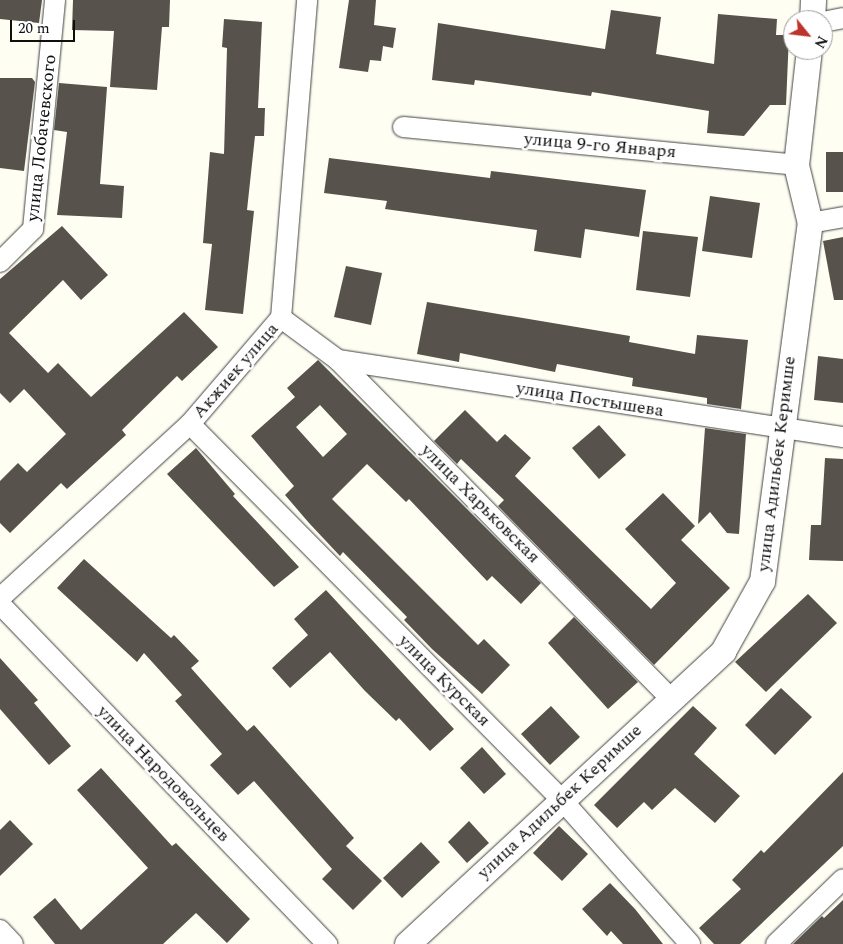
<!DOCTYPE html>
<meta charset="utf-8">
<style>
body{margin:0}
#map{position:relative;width:843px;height:944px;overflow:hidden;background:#fffef2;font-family:Spectral,serif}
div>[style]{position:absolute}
.building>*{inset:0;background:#58524c}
.roads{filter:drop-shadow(0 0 1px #424242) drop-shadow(0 0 1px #424242)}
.minor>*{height:20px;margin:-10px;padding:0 10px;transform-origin:10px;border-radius:10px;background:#fff}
.tertiary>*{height:25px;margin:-12.5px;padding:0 12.5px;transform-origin:12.5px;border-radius:12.5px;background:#fff}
span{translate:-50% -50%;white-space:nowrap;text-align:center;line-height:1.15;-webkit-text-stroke:5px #fff;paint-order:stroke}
.street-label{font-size:18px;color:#0f0f0f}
.north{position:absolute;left:783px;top:10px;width:50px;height:50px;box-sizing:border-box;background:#fff;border:1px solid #9f9f9f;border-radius:50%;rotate:119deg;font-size:14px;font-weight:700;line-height:20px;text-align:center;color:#0f0f0f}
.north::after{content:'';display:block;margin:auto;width:18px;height:22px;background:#bc342a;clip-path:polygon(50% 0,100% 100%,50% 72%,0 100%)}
.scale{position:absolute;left:10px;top:20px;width:65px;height:22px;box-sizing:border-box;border:2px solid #0f0f0f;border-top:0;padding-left:6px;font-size:15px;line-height:18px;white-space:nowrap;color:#0f0f0f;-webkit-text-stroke:4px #fff;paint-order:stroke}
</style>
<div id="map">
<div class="building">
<div style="clip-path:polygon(0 0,42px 0,39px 23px,0 19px)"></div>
<div style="clip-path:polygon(73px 0,170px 0,169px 27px,162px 27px,157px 90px,110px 87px,114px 31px,72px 30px)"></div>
<div style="clip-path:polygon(349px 0,376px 0,374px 25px,396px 28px,393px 48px,383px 46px,381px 61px,370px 60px,368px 72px,339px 68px)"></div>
<div style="clip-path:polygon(611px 10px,661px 17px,656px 54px,714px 64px,718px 14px,777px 19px,776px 35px,789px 35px,786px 105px,770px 105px,744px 136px,707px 133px,709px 111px,592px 92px,591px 96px,475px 80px,474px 85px,432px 80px,438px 23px,605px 49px)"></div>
<div style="clip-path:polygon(224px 19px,262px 22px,258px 108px,265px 108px,264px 136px,255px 136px,247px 210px,254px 211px,243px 314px,205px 310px,212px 244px,203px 243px,210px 152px,224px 154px,227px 48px,222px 47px)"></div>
<div style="clip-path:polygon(0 78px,32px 78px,35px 82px,24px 171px,0 168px)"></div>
<div style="clip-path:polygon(59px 83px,107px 87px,100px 184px,124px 186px,122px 218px,57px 215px,67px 132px,54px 130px)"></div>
<div style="clip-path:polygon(826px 152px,843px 152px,843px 192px,826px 192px)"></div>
<div style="clip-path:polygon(329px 158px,490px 178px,491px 171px,646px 190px,639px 237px,585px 229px,581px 258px,534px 251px,537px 230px,385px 209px,387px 201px,324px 193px)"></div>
<div style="clip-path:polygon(710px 196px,760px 203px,752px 258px,702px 251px)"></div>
<div style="clip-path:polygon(62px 226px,108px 275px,81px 300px,63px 280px,9px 333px,48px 373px,58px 363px,91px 397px,184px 312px,218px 347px,182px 381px,177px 376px,122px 430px,126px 435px,67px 489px,61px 483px,10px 533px,0 523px,0 481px,18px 463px,27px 472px,66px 434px,24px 389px,10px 403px,0 393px,0 279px)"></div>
<div style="clip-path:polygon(643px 231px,698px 237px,690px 297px,636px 290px)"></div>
<div style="clip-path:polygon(843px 237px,843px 300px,834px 300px,823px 241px)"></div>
<div style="clip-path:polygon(346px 266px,382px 273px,371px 325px,334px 317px)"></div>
<div style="clip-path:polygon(427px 302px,630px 336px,629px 342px,695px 354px,697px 335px,748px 340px,741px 409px,707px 404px,707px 398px,632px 386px,633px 378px,557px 364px,555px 372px,460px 353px,459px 362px,417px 354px)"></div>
<div style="clip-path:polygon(818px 356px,843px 359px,843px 403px,814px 400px)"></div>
<div style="clip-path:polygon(evenodd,318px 360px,541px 583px,521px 604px,492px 576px,487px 581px,409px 499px,406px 502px,367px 464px,332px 499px,478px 645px,484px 639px,510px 665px,482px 694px,432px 649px,404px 620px,407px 617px,343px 552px,340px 556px,309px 523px,285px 495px,294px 486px,251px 436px,295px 397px,287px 388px,318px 360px,320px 405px,347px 434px,323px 457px,296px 427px,320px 405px)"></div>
<div style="clip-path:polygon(465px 410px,497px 442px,505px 434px,531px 458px,515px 476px,651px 609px,676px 583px,625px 529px,663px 493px,695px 526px,681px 540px,730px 588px,654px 665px,498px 506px,504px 500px,461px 459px,457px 464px,434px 441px)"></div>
<div style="clip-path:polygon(599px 425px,626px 455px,599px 479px,572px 448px)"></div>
<div style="clip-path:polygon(705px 428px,746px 434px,739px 534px,727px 533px,710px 512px,698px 524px)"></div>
<div style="clip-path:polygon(196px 448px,235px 494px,233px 496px,299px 567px,274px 587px,167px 474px)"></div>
<div style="clip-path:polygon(825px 458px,843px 459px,843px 561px,809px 560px,811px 525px,821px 525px)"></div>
<div style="clip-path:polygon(84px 559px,171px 638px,174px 635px,199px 661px,191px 668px,247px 731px,254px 725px,354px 838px,346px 846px,382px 881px,353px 910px,322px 879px,332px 869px,254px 781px,238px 795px,210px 765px,222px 754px,175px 701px,182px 695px,144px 653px,137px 662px,57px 588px)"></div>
<div style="clip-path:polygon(326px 590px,454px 729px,430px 751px,399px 718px,396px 721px,365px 691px,330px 652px,290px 688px,272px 668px,308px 635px,294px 619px)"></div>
<div style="clip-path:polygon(808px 594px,837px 623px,766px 692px,735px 662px)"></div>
<div style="clip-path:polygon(574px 617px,638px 682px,608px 709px,548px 643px)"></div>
<div style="clip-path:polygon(0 658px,38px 700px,34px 703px,71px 746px,49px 765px,0 709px)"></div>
<div style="clip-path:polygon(781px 688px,812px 717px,775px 755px,745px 725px)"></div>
<div style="clip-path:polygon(551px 706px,580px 737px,550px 765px,521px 734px)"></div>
<div style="clip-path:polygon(693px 706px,717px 728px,694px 754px,740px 796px,715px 823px,675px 788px,652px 810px,644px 802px,617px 828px,594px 805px)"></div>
<div style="clip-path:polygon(482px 747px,506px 774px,484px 794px,460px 768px)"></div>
<div style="clip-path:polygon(101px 768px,172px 846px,176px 843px,250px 919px,227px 943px,196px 913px,163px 944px,55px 944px,33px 917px,55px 898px,81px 930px,148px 868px,77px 790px)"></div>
<div style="clip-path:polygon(843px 772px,843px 846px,740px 944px,714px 944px,699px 928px,741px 889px,732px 880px,761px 850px,764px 853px)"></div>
<div style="clip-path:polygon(10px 820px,33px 844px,0 876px,0 830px)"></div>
<div style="clip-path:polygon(469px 821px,489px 843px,467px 863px,448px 842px)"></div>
<div style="clip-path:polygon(559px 826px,588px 854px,562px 881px,533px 853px)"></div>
<div style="clip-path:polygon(421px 842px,440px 862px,402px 898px,383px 878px)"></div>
<div style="clip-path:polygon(610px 883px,635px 909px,663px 944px,623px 944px,611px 931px,607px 936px,582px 909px)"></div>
<div style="clip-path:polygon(843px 900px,843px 944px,793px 944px,822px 916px,824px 918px)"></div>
</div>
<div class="roads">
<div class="minor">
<div style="left:823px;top:22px;width:20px;rotate:-11deg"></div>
<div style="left:403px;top:127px;width:395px;rotate:5.5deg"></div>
<div style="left:810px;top:223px;width:34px;rotate:-10deg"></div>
<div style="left:0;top:262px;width:47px;rotate:-45deg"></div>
<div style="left:33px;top:229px;width:230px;rotate:-84.5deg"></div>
<div style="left:281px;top:318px;width:71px;rotate:36.4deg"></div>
<div style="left:338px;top:360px;width:475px;rotate:45.5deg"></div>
<div style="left:338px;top:360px;width:511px;rotate:8.67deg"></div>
<div style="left:190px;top:424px;width:528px;rotate:45.31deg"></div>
<div style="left:561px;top:799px;width:194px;rotate:48.3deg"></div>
<div style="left:0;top:598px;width:258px;rotate:-42.5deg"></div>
<div style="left:190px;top:424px;width:140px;rotate:-49.4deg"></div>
<div style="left:281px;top:318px;width:319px;rotate:-85.3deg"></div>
<div style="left:0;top:604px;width:472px;rotate:46.1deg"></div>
<div style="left:0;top:930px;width:19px;rotate:47deg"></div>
<div style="left:776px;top:944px;width:93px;rotate:-44.1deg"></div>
</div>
<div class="tertiary">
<div style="left:812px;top:20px;width:20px;rotate:-87deg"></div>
<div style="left:407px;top:944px;width:431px;rotate:-42.8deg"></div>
<div style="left:723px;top:651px;width:80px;rotate:-60.9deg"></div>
<div style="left:762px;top:581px;width:361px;rotate:-82.4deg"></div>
<div style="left:810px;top:223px;width:60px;rotate:-103.6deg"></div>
<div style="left:796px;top:165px;width:116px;rotate:-83.6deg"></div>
</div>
</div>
<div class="street-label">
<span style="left:42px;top:138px;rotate:-84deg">улица Лобачевского</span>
<span style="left:600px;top:146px;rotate:5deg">улица 9-го Января</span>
<span style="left:236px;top:371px;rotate:-49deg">Акжиек улица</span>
<span style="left:590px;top:400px;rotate:9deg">улица Постышева</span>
<span style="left:777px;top:464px;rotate:-83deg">улица Адильбек Керимше</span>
<span style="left:480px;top:504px;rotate:45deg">улица Харьковская</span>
<span style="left:444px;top:681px;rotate:45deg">улица Курская</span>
<span style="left:163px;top:774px;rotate:46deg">улица Народовольцев</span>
<span style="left:560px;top:802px;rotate:-43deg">улица Адильбек Керимше</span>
</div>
<div class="north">N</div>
<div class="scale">20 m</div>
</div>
